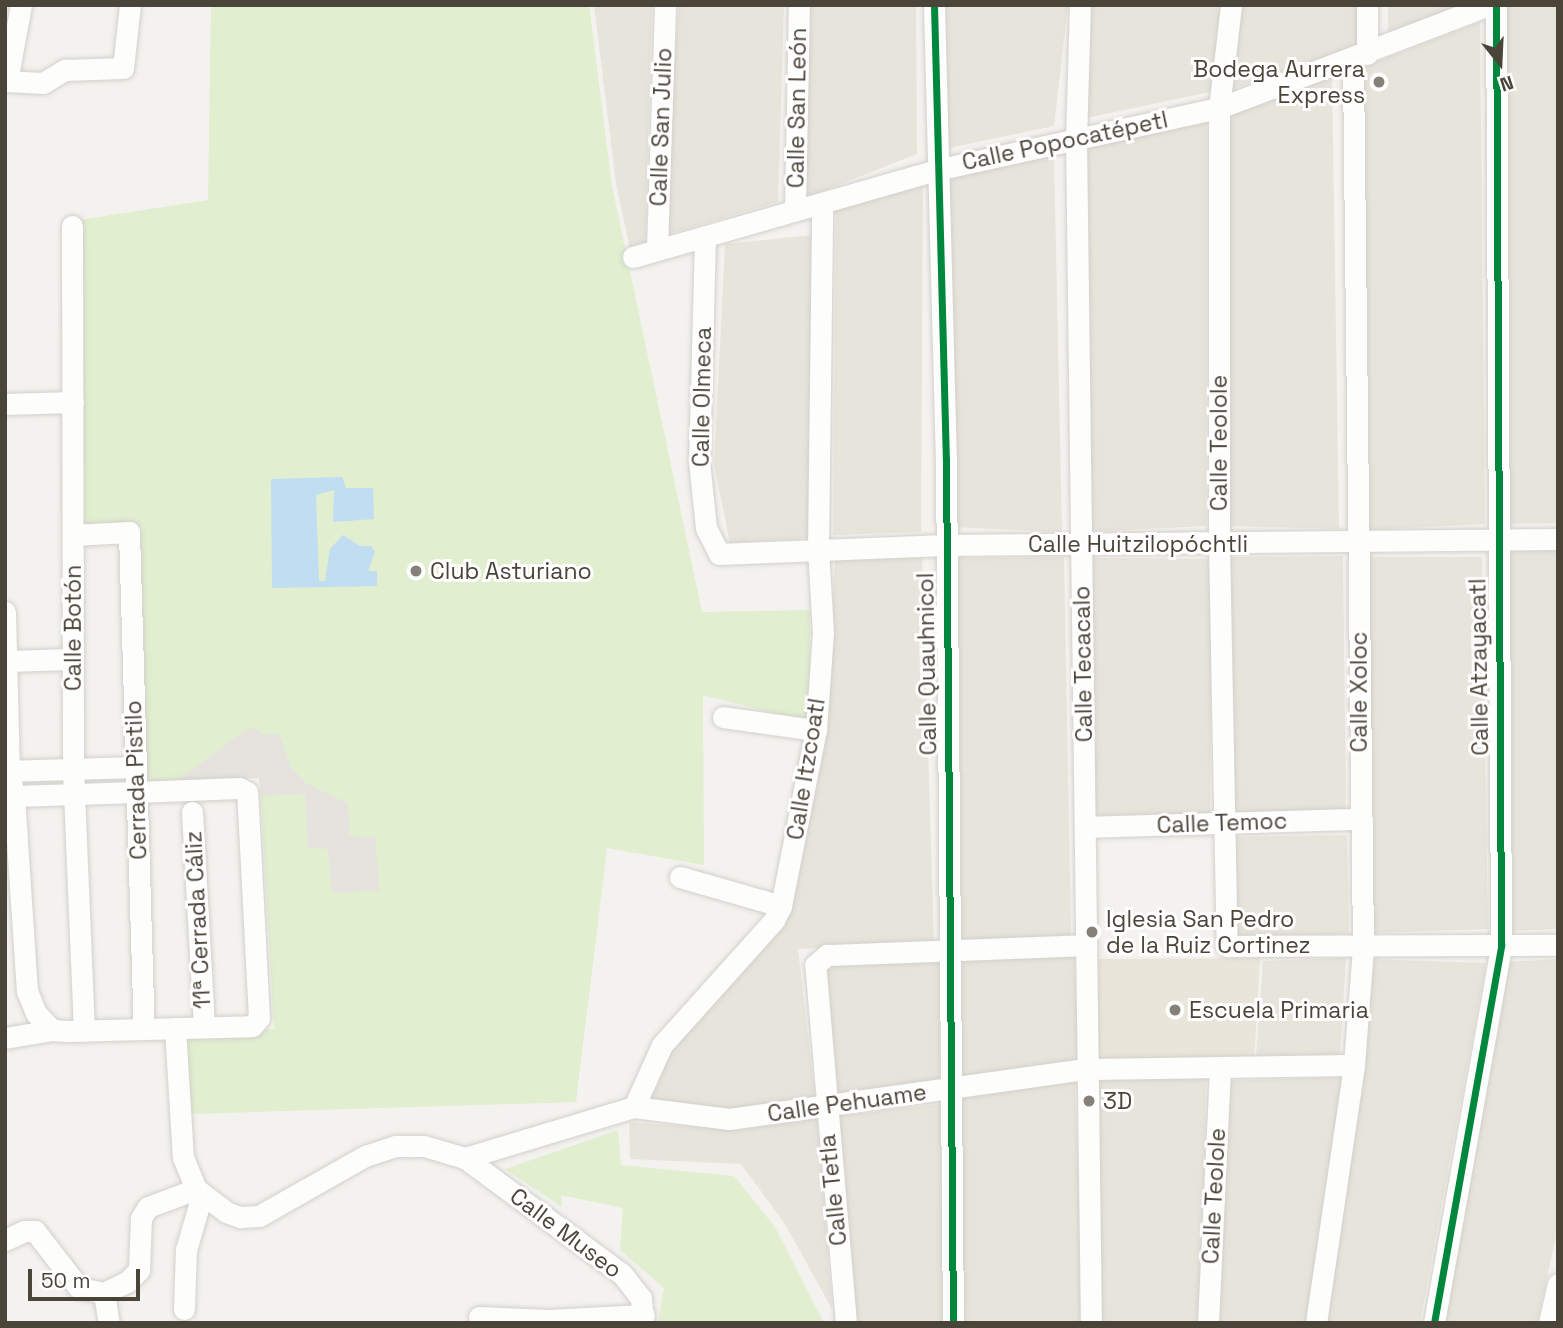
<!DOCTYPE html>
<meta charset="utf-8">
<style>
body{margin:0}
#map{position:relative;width:1563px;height:1328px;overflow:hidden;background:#f4f2ee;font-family:"Space Grotesk",sans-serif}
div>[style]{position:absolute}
.residential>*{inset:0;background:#e7e4dc}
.education>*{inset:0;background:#eae5da}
.green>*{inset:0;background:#e1eecf}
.parking>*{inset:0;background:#e6e3df}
.water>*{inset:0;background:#c0ddf1}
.roads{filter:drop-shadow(0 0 2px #d2d0cb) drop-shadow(0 0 2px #d2d0cb)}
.minor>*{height:21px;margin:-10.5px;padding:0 10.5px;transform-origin:10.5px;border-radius:10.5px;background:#fdfdfc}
.cycleway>*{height:7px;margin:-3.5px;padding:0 3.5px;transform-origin:3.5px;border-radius:3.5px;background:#00873e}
.dots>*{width:19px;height:19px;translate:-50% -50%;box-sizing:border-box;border:4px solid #fff;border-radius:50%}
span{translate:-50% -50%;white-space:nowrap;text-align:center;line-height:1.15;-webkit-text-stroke:6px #fff;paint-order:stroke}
.poi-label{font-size:23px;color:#4b4439}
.right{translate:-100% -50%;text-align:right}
.left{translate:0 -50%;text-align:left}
.street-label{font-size:23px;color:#4b4439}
.frame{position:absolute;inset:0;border:7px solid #4b4439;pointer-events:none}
.north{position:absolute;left:1465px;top:28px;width:70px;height:70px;-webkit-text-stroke:5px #fff;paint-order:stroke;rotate:162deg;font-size:19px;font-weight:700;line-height:28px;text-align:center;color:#4b4439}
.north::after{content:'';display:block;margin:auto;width:24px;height:32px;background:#4b4439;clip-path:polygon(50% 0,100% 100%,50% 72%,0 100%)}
.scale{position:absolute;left:28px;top:1269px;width:112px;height:32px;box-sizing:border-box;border:4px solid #4b4439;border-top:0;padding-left:9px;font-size:21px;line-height:24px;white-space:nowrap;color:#4b4439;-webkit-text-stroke:5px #fff;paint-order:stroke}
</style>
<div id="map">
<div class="residential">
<div style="clip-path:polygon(594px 5px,652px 5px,645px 244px,630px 249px,616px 184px)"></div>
<div style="clip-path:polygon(679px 5px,784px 5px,778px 202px,662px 236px)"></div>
<div style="clip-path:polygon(807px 5px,916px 5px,917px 154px,805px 198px)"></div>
<div style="clip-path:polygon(940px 5px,1068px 5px,1054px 126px,940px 150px)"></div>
<div style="clip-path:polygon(1091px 5px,1222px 6px,1210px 92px,1077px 120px)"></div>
<div style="clip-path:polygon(1388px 5px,1458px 5px,1388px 35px)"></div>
<div style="clip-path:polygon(1512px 5px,1558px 5px,1558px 523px,1506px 524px,1507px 8px)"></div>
<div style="clip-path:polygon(1358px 6px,1360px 45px,1232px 89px,1242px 7px)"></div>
<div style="clip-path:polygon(1480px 22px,1485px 524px,1361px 530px,1365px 66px)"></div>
<div style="clip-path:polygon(1332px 76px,1339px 529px,1229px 526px,1229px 115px)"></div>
<div style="clip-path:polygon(1206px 120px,1206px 526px,1082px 532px,1082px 148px)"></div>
<div style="clip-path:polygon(1054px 155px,1062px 532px,952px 527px,949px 178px)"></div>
<div style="clip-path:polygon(923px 183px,921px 532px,833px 535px,836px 210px)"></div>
<div style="clip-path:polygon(812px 235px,808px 538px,730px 543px,714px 464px,725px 244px)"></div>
<div style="clip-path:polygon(1558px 548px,1558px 929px,1510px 931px,1502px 550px)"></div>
<div style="clip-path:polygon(922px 553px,934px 943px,798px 949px,815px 1096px,732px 1111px,647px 1100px,670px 1046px,790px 911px,826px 732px,835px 561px)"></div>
<div style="clip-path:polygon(1343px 556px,1346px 813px,1231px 816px,1228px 557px)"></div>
<div style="clip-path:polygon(1064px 557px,1071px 937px,960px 945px,947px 558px)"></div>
<div style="clip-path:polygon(1365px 557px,1482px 557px,1488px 929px,1373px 933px)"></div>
<div style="clip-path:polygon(1086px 558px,1212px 559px,1210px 813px,1090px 816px)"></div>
<div style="clip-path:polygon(1347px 835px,1349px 934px,1233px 936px,1231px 837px)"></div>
<div style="clip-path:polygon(1075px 956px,1078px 1062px,958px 1080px,956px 961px)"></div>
<div style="clip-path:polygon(1346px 958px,1340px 1056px,1256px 1057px,1263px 961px)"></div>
<div style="clip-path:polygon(1366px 959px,1486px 963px,1420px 1323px,1321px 1323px)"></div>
<div style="clip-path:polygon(1558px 959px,1558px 1227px,1537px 1323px,1437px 1323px,1504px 962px)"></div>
<div style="clip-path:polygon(939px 962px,940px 1082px,833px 1099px,818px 965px)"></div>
<div style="clip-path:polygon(1206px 1076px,1201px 1323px,1101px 1323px,1092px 1079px)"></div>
<div style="clip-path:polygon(1345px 1077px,1305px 1323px,1217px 1323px,1221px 1081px)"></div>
<div style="clip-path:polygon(1075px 1080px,1083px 1323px,965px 1323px,959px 1099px)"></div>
<div style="clip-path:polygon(940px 1104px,944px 1323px,856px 1323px,831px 1117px)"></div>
<div style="clip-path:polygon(817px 1117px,832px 1309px,785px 1224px,741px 1164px,630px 1159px,629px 1122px,737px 1130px)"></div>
</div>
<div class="education">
<div style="clip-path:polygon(1260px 958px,1254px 1062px,1092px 1063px,1093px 959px)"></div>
</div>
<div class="green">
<div style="clip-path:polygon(211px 5px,589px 5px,612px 186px,702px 612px,810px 610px,810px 722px,703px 695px,704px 865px,607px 848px,576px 1102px,192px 1114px,183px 1033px,274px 1029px,260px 778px,142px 781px,137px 532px,81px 532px,80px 220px,208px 200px)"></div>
<div style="clip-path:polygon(618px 1130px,621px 1165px,734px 1176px,775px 1227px,824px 1323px,658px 1323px,664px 1288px,620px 1250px,623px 1208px,561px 1195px,562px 1207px,505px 1169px)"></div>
</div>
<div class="parking">
<div style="clip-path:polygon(256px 728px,262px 734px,279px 734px,291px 767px,307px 784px,348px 803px,350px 836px,375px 837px,380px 891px,332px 893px,328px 849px,308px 848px,305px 794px,261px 796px,259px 778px,179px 780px,245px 730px)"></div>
</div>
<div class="water">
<div style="clip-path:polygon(342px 477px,346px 488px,373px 488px,374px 519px,333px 522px,334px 490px,316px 495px,319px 581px,325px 581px,330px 549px,343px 535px,360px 546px,371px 546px,375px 552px,368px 571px,377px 571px,377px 586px,272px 588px,271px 479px)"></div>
</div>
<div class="roads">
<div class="minor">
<div style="left:934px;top:5px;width:454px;rotate:88.5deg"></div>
<div style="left:946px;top:459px;width:864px;rotate:89.54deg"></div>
<div style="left:1080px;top:5px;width:132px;rotate:91.7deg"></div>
<div style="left:1076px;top:137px;width:1186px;rotate:89.28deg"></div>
<div style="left:1231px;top:5px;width:104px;rotate:96.6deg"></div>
<div style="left:1219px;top:108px;width:436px;rotate:90deg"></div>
<div style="left:1219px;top:544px;width:402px;rotate:88.9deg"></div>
<div style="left:1227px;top:946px;width:331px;rotate:-0.2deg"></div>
<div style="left:1367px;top:5px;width:49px;rotate:90deg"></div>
<div style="left:5px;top:81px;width:38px;rotate:3deg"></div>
<div style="left:43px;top:83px;width:26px;rotate:-31deg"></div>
<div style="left:65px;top:70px;width:58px;rotate:-2deg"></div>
<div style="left:123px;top:68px;width:63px;rotate:-83.7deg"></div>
<div style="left:7px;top:81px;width:77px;rotate:-79.6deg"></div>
<div style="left:795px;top:210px;width:205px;rotate:-88.9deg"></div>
<div style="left:72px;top:226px;width:543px;rotate:89.89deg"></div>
<div style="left:73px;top:769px;width:262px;rotate:87.6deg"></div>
<div style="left:705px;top:236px;width:225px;rotate:91.5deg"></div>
<div style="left:699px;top:461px;width:67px;rotate:84deg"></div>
<div style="left:706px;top:528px;width:29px;rotate:63deg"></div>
<div style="left:719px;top:554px;width:226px;rotate:-2.3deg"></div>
<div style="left:945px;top:545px;width:613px;rotate:-0.56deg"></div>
<div style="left:657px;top:248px;width:243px;rotate:-88.1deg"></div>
<div style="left:633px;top:257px;width:315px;rotate:-16deg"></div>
<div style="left:936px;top:170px;width:290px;rotate:-12.4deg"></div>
<div style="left:1219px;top:108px;width:289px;rotate:-20.9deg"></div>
<div style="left:5px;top:404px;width:68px;rotate:-1.7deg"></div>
<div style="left:73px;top:535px;width:56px;rotate:-3.1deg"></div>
<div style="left:129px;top:532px;width:496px;rotate:88.3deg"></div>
<div style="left:5px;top:612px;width:159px;rotate:88.6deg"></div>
<div style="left:9px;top:771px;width:25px;rotate:79deg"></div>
<div style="left:14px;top:796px;width:195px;rotate:86.2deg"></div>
<div style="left:27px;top:991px;width:24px;rotate:68deg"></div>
<div style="left:36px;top:1013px;width:23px;rotate:47deg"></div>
<div style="left:52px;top:1030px;width:15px;rotate:4deg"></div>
<div style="left:67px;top:1031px;width:185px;rotate:-1.5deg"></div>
<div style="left:252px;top:1026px;width:11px;rotate:-49deg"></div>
<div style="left:259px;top:1018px;width:226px;rotate:-93deg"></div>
<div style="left:247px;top:792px;width:9px;rotate:-153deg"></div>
<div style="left:239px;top:788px;width:103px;rotate:177.8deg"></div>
<div style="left:136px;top:792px;width:59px;rotate:178.1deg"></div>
<div style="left:77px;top:794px;width:63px;rotate:178.2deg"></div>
<div style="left:14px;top:796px;width:9px;rotate:180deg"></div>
<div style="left:7px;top:661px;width:65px;rotate:-1.8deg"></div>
<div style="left:723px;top:717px;width:94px;rotate:8deg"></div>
<div style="left:5px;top:771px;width:130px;rotate:-1.8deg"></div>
<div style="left:192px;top:812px;width:215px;rotate:86.8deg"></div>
<div style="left:1085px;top:827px;width:274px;rotate:-1.7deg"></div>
<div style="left:680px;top:877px;width:105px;rotate:16deg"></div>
<div style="left:175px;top:1028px;width:129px;rotate:86.5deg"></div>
<div style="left:183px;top:1157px;width:35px;rotate:68deg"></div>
<div style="left:196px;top:1189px;width:38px;rotate:37deg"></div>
<div style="left:226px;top:1212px;width:15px;rotate:20deg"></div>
<div style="left:240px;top:1217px;width:19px;rotate:-3deg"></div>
<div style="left:259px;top:1216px;width:122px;rotate:-29.5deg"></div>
<div style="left:365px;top:1156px;width:33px;rotate:-18deg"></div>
<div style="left:396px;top:1146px;width:28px"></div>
<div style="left:424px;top:1146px;width:43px;rotate:16.3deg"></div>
<div style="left:465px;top:1158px;width:195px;rotate:36.5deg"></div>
<div style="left:622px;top:1274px;width:31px;rotate:52deg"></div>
<div style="left:641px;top:1298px;width:25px;rotate:85deg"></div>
<div style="left:5px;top:1038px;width:48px;rotate:-9.7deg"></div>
<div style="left:634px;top:1107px;width:96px;rotate:7.2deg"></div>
<div style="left:729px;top:1119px;width:361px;rotate:-8deg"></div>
<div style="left:1087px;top:1069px;width:267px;rotate:-0.9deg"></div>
<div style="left:465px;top:1158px;width:177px;rotate:-16.8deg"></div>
<div style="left:634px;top:1107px;width:68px;rotate:-65.7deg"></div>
<div style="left:662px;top:1045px;width:168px;rotate:-48.1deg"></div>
<div style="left:774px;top:920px;width:16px;rotate:-63deg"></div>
<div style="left:781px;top:906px;width:179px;rotate:-78.8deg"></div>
<div style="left:816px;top:730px;width:97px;rotate:-85.9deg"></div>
<div style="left:823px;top:633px;width:83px;rotate:-93.4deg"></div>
<div style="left:818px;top:550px;width:346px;rotate:-89.3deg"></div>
<div style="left:5px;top:1240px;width:21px;rotate:-25deg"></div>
<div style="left:24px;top:1231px;width:11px"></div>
<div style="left:35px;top:1231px;width:72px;rotate:52.3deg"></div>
<div style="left:79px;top:1288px;width:25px;rotate:11deg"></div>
<div style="left:104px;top:1293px;width:25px;rotate:-26deg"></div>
<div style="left:127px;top:1282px;width:17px;rotate:-45deg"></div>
<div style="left:139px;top:1270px;width:52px;rotate:-87.8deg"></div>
<div style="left:141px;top:1218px;width:13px;rotate:-58deg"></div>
<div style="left:148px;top:1207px;width:51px;rotate:-20.6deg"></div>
<div style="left:104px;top:1293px;width:30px;rotate:81deg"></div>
<div style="left:184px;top:1309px;width:59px;rotate:-88.1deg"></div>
<div style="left:186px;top:1250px;width:57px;rotate:-73.8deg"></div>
<div style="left:479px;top:1317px;width:69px;rotate:2.5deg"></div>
<div style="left:548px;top:1320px;width:96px;rotate:-3deg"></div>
<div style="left:846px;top:1323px;width:359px;rotate:-94.9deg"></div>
<div style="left:815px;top:965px;width:16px;rotate:-40deg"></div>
<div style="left:827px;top:955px;width:258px;rotate:-2.2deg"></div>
<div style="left:1208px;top:1323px;width:254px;rotate:-87.3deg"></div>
<div style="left:1316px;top:1323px;width:261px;rotate:-81.6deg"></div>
<div style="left:1354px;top:1065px;width:118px;rotate:-85.6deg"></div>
<div style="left:1363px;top:947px;width:888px;rotate:-90.65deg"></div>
<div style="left:1434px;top:1323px;width:384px;rotate:-79.9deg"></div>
<div style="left:1501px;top:945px;width:940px;rotate:-90.3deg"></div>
<div style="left:1549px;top:1323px;width:40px;rotate:-77deg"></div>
</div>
</div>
<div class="cycleway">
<div style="left:934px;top:5px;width:454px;rotate:88.5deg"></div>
<div style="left:946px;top:459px;width:864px;rotate:89.54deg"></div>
<div style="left:1434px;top:1323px;width:384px;rotate:-79.9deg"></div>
<div style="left:1501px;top:945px;width:940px;rotate:-90.3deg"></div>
</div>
<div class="dots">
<div style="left:1379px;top:82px;background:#868178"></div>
<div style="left:416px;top:571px;background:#868178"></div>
<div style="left:1092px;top:932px;background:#868178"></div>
<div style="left:1175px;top:1010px;background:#868178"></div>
<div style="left:1089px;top:1101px;background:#868178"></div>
</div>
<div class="poi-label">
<span class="right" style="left:1365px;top:82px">Bodega Aurrera<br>Express</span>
<span class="left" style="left:430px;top:571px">Club Asturiano</span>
<span class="left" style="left:1106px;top:932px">Iglesia San Pedro<br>de la Ruiz Cortinez</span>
<span class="left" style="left:1189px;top:1010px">Escuela Primaria</span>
<span class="left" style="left:1103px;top:1101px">3D</span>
</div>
<div class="street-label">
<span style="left:797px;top:108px;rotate:-89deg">Calle San León</span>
<span style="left:661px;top:127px;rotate:-88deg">Calle San Julio</span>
<span style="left:1065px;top:141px;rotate:-12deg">Calle Popocatépetl</span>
<span style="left:702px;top:397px;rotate:-89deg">Calle Olmeca</span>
<span style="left:1219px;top:443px;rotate:-90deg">Calle Teolole</span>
<span style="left:1138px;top:544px">Calle Huitzilopóchtli</span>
<span style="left:73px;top:628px;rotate:-90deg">Calle Botón</span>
<span style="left:927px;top:664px;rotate:-91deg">Calle Quauhnicol</span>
<span style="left:1083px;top:664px;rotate:-91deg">Calle Tecacalo</span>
<span style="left:1479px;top:667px;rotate:-91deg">Calle Atzayacatl</span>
<span style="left:1359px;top:692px;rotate:-90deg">Calle Xoloc</span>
<span style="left:806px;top:769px;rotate:-81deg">Calle Itzcoatl</span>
<span style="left:136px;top:780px;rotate:-92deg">Cerrada Pistilo</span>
<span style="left:1222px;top:823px;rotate:-2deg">Calle Temoc</span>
<span style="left:198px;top:920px;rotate:-93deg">11ª Cerrada Cáliz</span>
<span style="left:847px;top:1103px;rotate:-8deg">Calle Pehuame</span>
<span style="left:833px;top:1190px;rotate:-96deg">Calle Tetla</span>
<span style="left:1214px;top:1196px;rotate:-87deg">Calle Teolole</span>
<span style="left:566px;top:1233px;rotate:37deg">Calle Museo</span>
</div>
<div class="frame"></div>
<div class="north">N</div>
<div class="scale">50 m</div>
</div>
